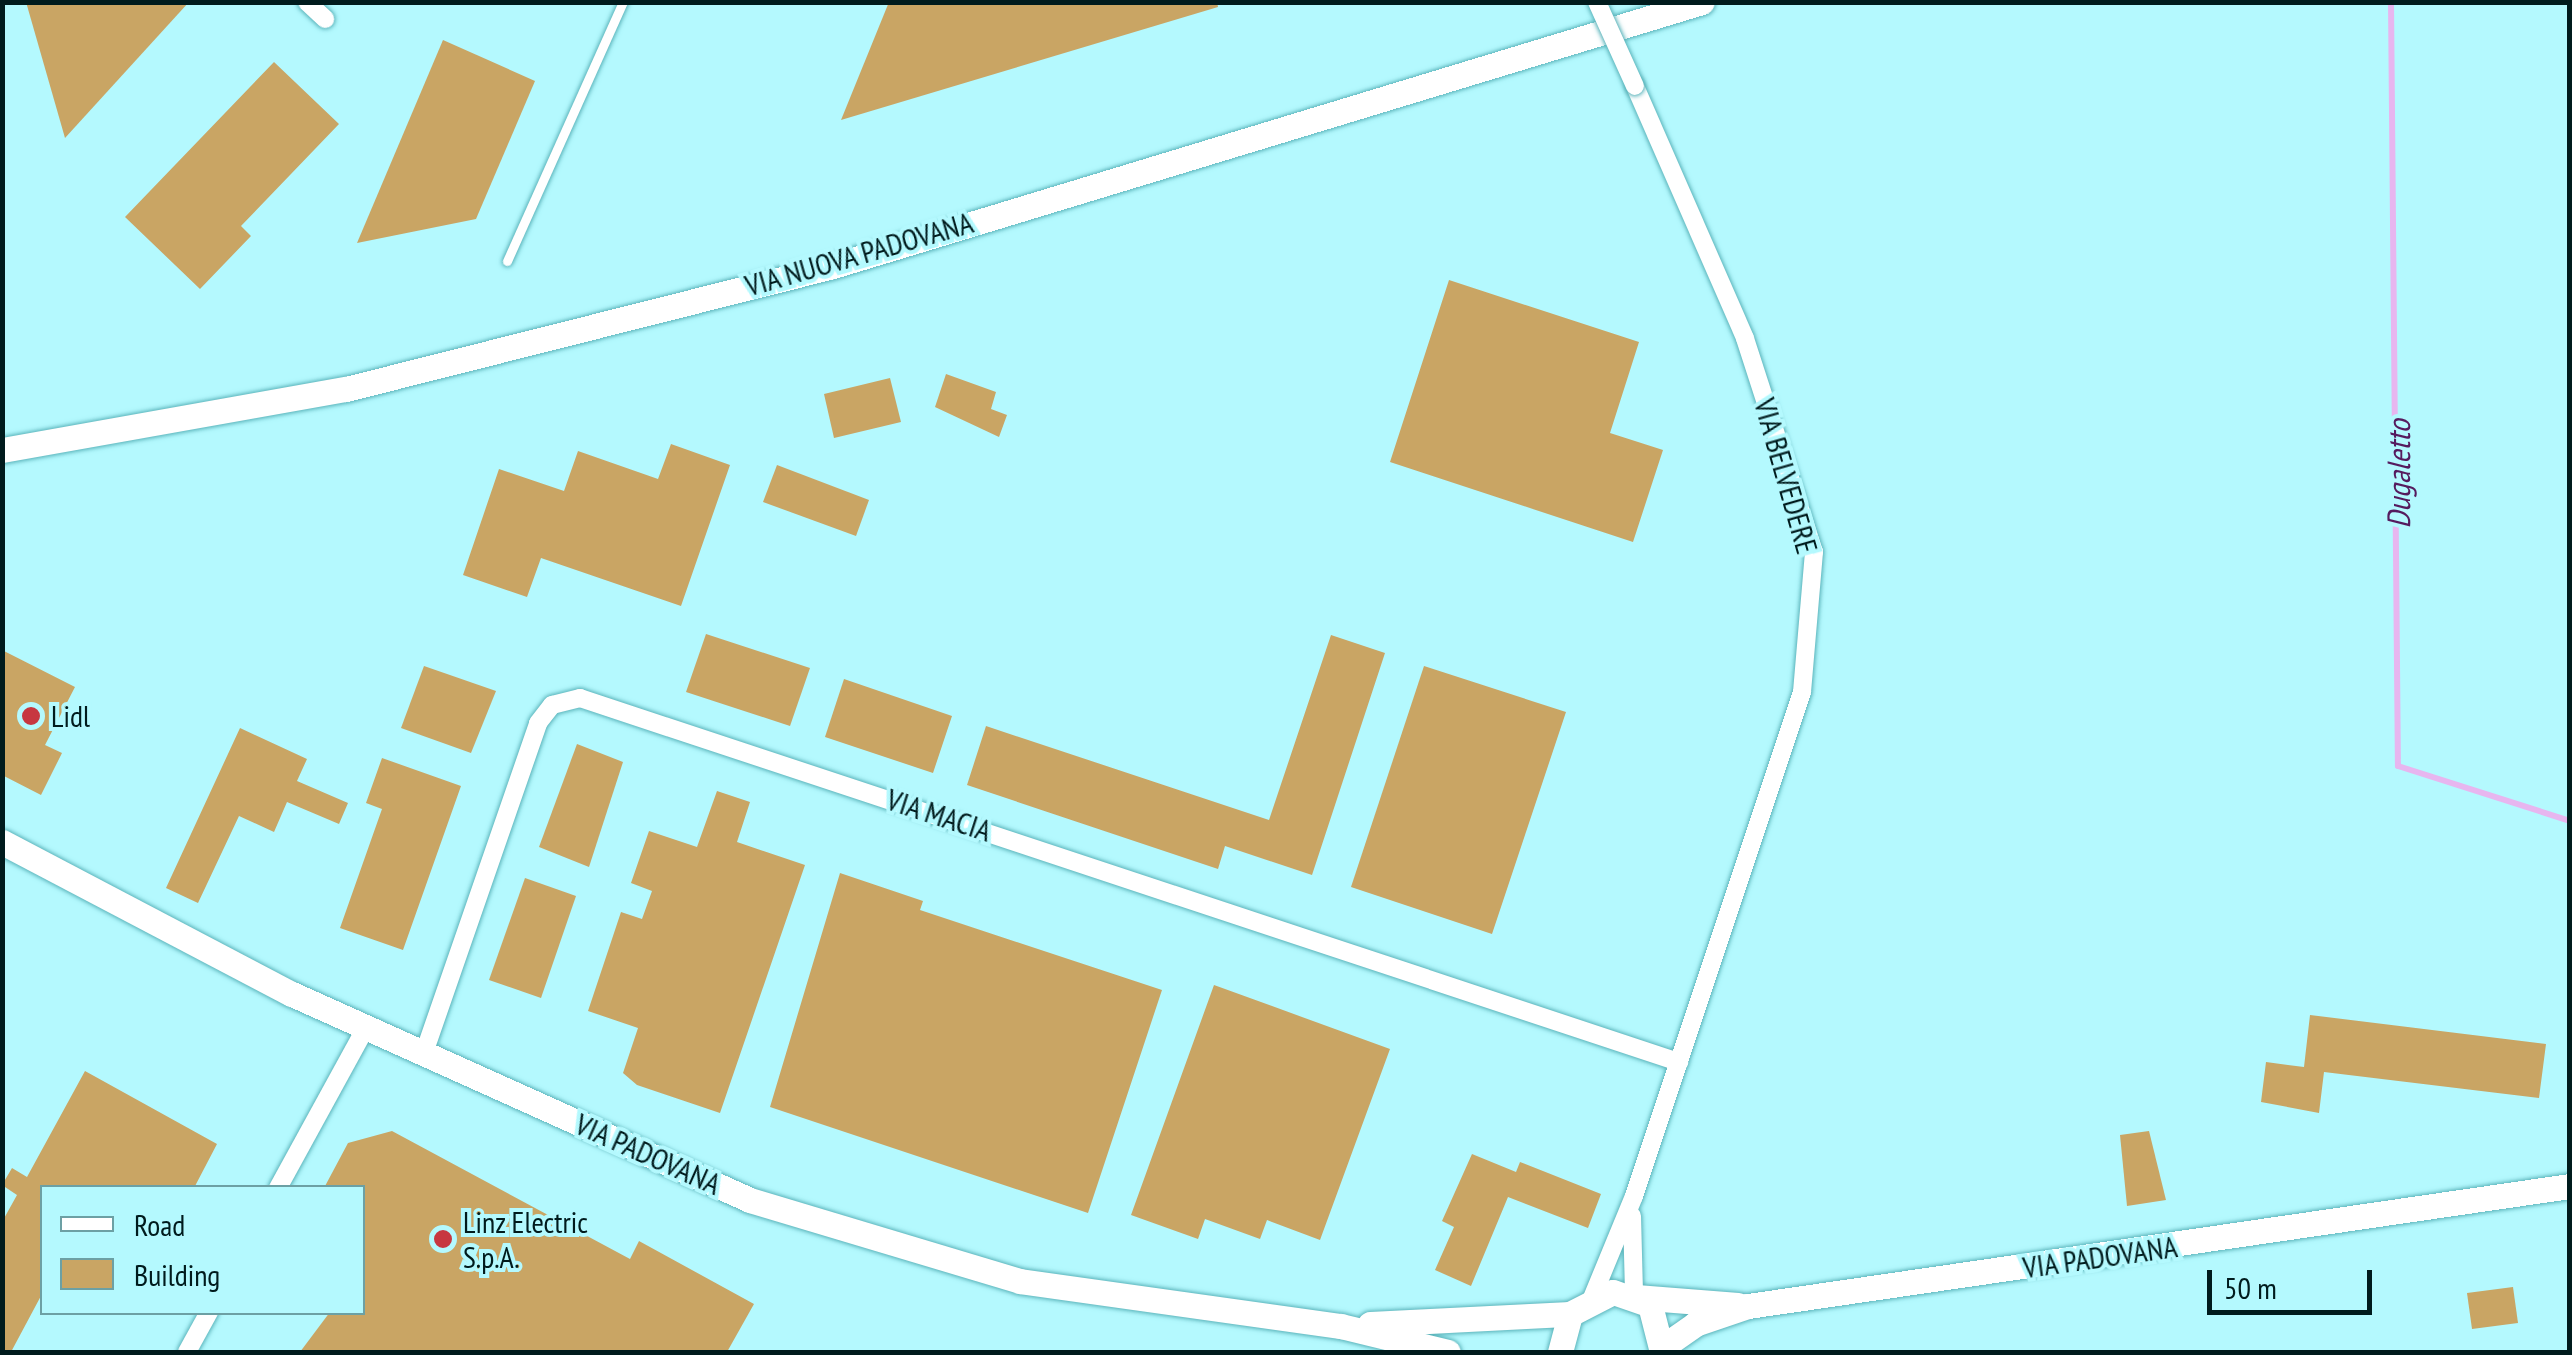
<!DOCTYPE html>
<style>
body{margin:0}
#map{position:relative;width:2572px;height:1355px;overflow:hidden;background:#b4f9fe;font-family:"PT Sans Narrow",sans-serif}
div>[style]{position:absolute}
.stream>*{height:6px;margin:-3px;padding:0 3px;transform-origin:3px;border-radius:3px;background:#e7b6ef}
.building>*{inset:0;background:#c9a564}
.roads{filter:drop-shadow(0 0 2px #5bb4bb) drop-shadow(0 0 2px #5bb4bb)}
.lane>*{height:9px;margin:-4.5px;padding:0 4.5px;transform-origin:4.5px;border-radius:4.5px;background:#fff}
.street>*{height:18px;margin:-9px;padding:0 9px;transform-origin:9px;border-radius:9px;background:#fff}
.secondary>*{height:25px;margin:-12.5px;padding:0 12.5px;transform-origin:12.5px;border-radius:12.5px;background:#fff}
.bridges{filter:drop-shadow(0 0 2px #5bb4bb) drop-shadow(0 0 2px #5bb4bb)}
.street-bridge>*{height:18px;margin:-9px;padding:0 9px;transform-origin:9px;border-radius:9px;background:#fff}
.dots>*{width:28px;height:28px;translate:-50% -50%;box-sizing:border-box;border:5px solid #b4f9fe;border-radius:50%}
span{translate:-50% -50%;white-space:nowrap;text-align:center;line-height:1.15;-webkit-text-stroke:8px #b4f9fe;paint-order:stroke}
.street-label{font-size:30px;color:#001b1d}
.poi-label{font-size:30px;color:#001b1d}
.left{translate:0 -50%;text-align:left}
.water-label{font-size:32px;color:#551b5e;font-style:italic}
.frame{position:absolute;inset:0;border:5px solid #001b1d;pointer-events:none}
.legend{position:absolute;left:40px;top:1185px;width:325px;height:130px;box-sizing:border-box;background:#b4f9fe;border:2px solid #6ca0a4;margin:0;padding:12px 18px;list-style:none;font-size:30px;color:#001b1d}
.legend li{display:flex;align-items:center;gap:20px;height:50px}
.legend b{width:50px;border:2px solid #6ca0a4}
.scale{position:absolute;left:2207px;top:1270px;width:165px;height:45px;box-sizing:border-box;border:5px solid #001b1d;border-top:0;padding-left:12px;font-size:30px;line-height:35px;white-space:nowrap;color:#001b1d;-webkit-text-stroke:8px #b4f9fe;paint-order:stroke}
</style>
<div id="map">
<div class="stream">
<div style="left:2391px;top:2px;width:764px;rotate:89.48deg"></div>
<div style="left:2398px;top:766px;width:181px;rotate:17.7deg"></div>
</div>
<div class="building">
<div style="clip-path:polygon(26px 2px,189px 2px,65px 138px)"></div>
<div style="clip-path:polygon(889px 2px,1217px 2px,1218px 7px,841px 120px)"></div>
<div style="clip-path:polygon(443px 40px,535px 81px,476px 219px,357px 243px)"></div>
<div style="clip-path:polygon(274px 62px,339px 124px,241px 226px,251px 236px,200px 289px,125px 217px)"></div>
<div style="clip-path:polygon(1449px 280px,1639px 342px,1610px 433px,1663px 450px,1633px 542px,1390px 462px)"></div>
<div style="clip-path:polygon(946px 374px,996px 392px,991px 409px,1007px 415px,999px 437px,935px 407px)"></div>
<div style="clip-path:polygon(890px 378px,901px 422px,834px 438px,824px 394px)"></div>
<div style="clip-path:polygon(671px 444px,730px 465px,681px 606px,541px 558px,527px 597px,463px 575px,499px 469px,564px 491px,578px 451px,658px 479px)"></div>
<div style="clip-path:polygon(777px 465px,869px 500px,856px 536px,763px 502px)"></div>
<div style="clip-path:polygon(706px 634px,810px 668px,790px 726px,686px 692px)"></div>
<div style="clip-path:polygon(1331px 635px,1385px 653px,1312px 875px,1225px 846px,1218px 869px,967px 785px,986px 726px,1269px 820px)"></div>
<div style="clip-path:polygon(2px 650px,75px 687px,45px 745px,62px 753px,41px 795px,2px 775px)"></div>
<div style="clip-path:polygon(424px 666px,496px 691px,471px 753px,401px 728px)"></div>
<div style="clip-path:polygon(1424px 666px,1566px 712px,1492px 934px,1351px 887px)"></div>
<div style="clip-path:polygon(844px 679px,952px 716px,933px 773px,825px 737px)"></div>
<div style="clip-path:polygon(240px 728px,307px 759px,297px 781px,348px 803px,339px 824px,287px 802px,274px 832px,239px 816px,198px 903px,166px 888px)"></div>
<div style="clip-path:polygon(577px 744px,623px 762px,589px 867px,539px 847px)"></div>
<div style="clip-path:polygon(382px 758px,461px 786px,403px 950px,340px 928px,382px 809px,366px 803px)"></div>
<div style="clip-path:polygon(717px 791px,750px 802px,737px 842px,805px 865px,720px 1113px,637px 1085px,623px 1073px,638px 1028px,588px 1011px,621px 912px,642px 919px,652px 891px,631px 883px,649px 831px,697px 847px)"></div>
<div style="clip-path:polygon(840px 873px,923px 901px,920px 910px,1162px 990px,1088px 1213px,770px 1107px)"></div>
<div style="clip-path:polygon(525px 878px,576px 896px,541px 998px,489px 980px)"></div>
<div style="clip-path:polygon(1214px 985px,1390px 1049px,1320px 1240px,1267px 1220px,1260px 1239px,1205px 1219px,1198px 1239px,1131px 1215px)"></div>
<div style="clip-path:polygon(2310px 1015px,2546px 1044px,2539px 1098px,2324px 1072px,2319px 1113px,2261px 1102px,2266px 1062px,2304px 1067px)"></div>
<div style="clip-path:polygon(85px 1071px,217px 1144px,194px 1188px,42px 1188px,42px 1294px,11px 1352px,2px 1352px,2px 1222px,17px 1195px,2px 1185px,12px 1168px,27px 1177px)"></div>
<div style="clip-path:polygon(392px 1131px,630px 1259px,639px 1241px,754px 1304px,727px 1352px,300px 1352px,330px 1312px,362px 1312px,362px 1188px,324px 1188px,348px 1143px)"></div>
<div style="clip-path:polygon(2149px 1131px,2166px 1200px,2127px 1206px,2120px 1135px)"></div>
<div style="clip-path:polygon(1472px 1154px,1516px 1172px,1520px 1162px,1601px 1194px,1588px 1228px,1508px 1197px,1471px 1286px,1435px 1270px,1454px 1227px,1442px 1221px)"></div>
<div style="clip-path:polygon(2513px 1287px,2518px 1323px,2472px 1329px,2467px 1293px)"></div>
</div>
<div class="roads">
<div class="lane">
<div style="left:507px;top:261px;width:284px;rotate:-65.9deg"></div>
</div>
<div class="street">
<div style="left:307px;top:2px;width:25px;rotate:43deg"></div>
<div style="left:424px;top:1053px;width:349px;rotate:-70.9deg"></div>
<div style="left:538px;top:723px;width:23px;rotate:-52deg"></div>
<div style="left:552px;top:705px;width:29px;rotate:-14deg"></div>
<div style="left:580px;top:698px;width:1158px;rotate:18.33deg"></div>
<div style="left:278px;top:1188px;width:183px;rotate:-61.3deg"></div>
<div style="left:1632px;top:1216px;width:79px;rotate:88.5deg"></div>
<div style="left:1592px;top:1298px;width:110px;rotate:-67.6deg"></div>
<div style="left:1634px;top:1196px;width:531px;rotate:-71.57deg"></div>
<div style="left:1802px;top:692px;width:141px;rotate:-85.1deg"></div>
<div style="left:1814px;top:552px;width:225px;rotate:-107.9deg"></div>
<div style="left:1745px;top:338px;width:275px;rotate:-113.6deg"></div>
<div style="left:187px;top:1352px;width:46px;rotate:-61.2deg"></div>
</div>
<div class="secondary">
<div style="left:2px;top:450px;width:349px;rotate:-10.1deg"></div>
<div style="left:346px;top:389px;width:502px;rotate:-14.17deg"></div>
<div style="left:833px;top:266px;width:908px;rotate:-16.9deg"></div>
<div style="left:2px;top:842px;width:327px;rotate:27.7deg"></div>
<div style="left:292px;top:994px;width:502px;rotate:24.22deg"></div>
<div style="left:750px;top:1200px;width:282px;rotate:16.7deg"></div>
<div style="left:1020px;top:1281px;width:324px;rotate:8deg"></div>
<div style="left:1341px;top:1326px;width:110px;rotate:13.7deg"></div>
<div style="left:1636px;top:1297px;width:102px;rotate:4.5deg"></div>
<div style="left:1370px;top:1324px;width:200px;rotate:-2.9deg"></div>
<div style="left:1664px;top:1346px;width:38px;rotate:-35deg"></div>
<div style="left:1695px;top:1324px;width:56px;rotate:-18.8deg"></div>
<div style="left:1748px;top:1306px;width:831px;rotate:-8.31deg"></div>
<div style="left:1560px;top:1352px;width:39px;rotate:-75deg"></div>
<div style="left:1570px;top:1314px;width:48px;rotate:-27.1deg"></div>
<div style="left:1613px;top:1292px;width:39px;rotate:19deg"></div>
<div style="left:1650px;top:1305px;width:49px;rotate:75.7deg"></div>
</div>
</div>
<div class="bridges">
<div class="street-bridge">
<div style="left:1597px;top:2px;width:92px;rotate:65.7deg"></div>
</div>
</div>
<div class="dots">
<div style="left:31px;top:716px;background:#c73740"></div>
<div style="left:443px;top:1239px;background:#c73740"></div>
</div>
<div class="street-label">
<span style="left:859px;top:254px;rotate:-16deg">VIA NUOVA PADOVANA</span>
<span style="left:1786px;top:476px;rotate:74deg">VIA BELVEDERE</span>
<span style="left:939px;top:815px;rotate:18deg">VIA MACIA</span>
<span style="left:648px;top:1154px;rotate:24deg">VIA PADOVANA</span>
<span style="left:2100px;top:1257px;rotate:-8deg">VIA PADOVANA</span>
</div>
<div class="poi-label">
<span class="left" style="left:51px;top:716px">Lidl</span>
<span class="left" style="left:463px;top:1239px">Linz Electric<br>S.p.A.</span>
</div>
<div class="water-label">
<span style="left:2398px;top:474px;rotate:-90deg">Dugaletto</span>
</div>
<div class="frame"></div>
<ul class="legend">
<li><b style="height:12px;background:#fff"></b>Road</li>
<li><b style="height:28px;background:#c9a564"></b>Building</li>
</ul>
<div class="scale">50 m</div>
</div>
